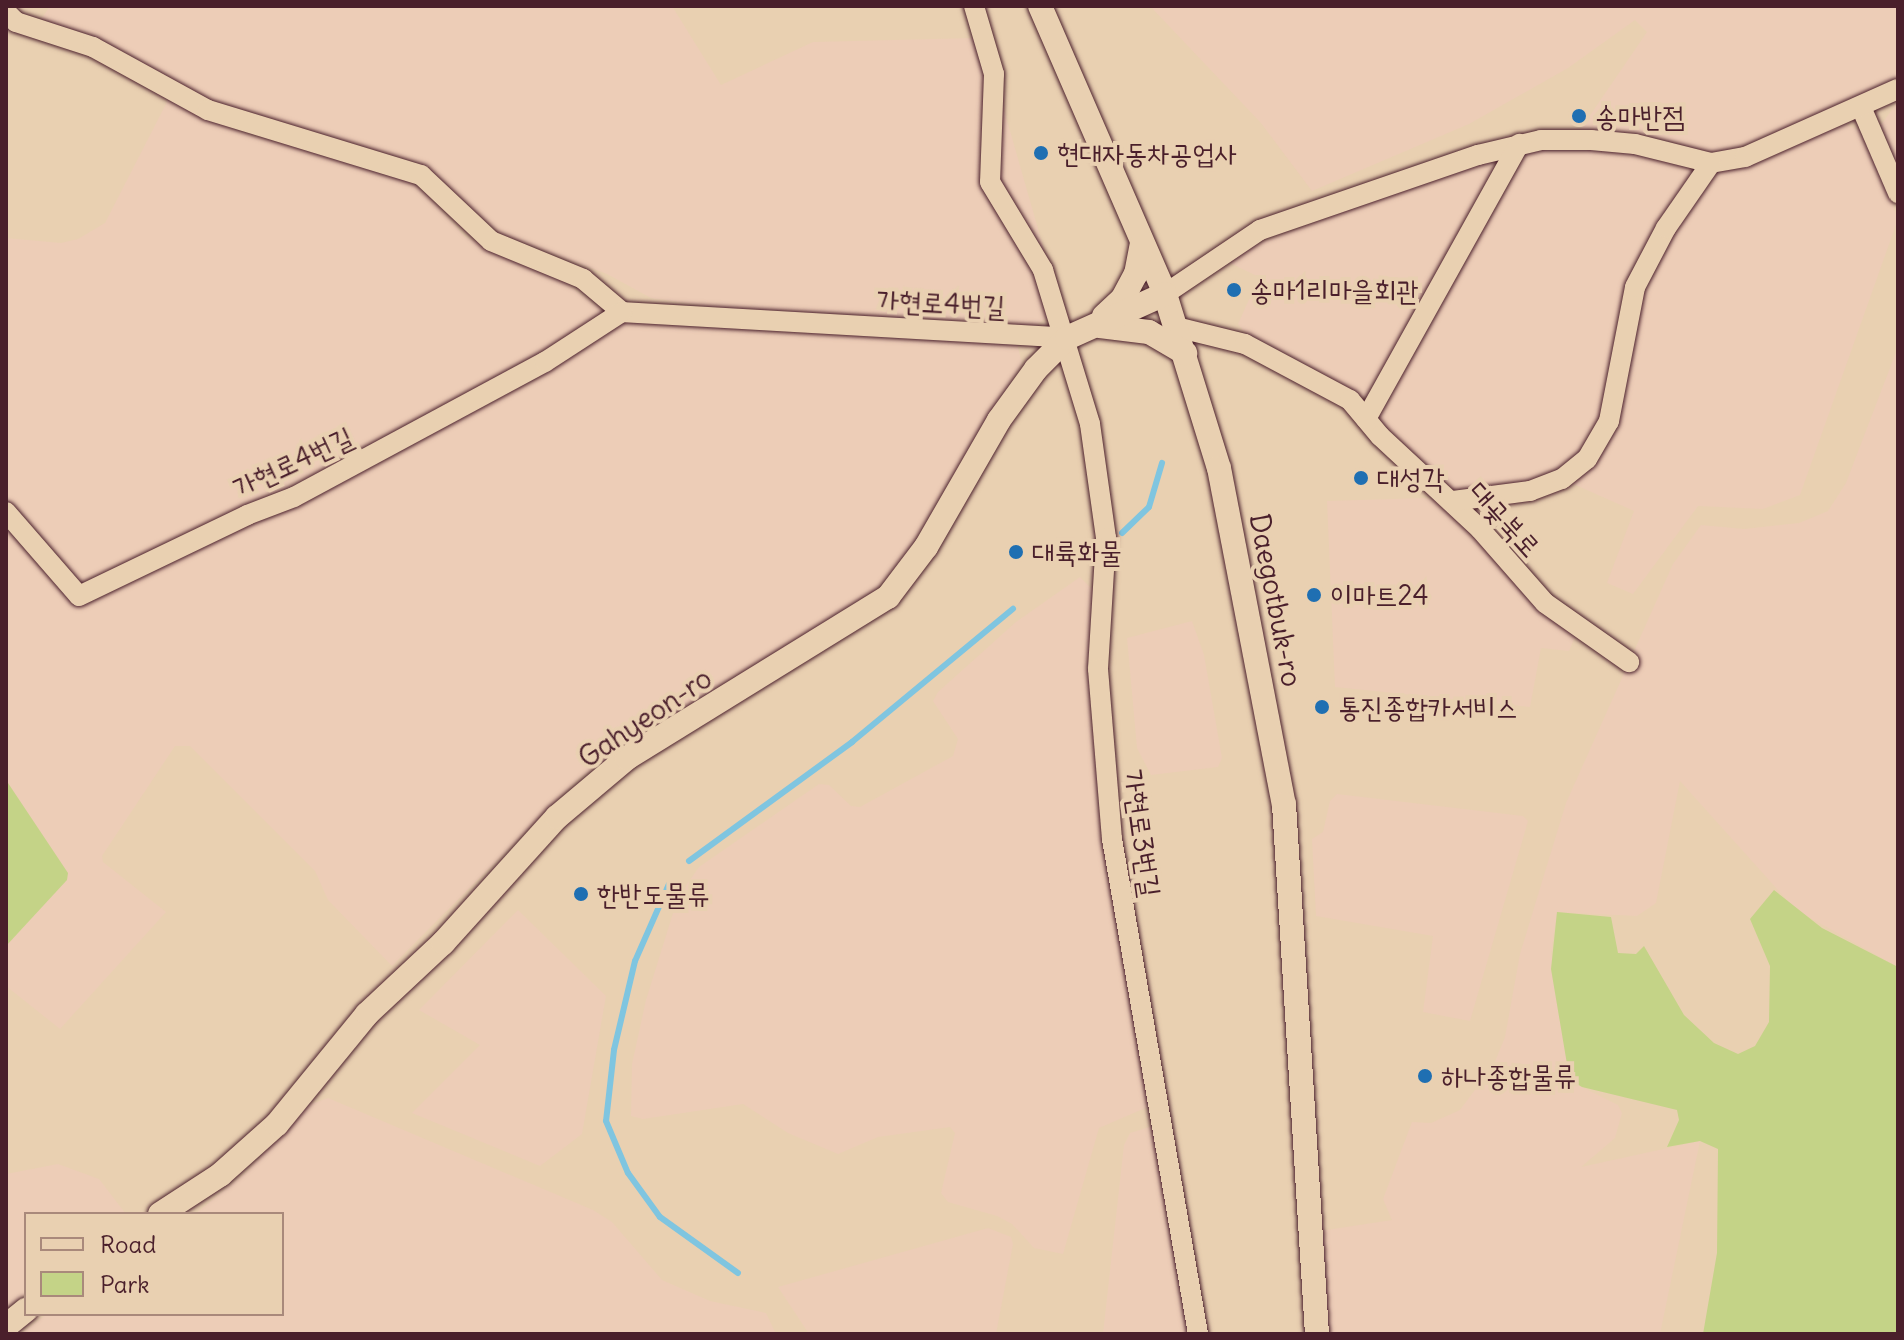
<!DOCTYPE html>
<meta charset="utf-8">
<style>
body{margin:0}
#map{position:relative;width:1904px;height:1340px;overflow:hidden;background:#e9d0b1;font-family:Delius,"Poor Story",sans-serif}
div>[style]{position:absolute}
.built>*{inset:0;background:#edcdb7}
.green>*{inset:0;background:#c4d387}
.stream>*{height:6px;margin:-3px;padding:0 3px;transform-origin:3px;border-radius:3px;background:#7fc5e0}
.roads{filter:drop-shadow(0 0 2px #4a1f2b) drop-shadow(0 0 2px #4a1f2b)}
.minor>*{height:20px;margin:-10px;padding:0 10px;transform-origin:10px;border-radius:10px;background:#e9d0b1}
.tertiary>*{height:24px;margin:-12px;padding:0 12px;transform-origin:12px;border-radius:12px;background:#e9d0b1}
.dots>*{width:22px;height:22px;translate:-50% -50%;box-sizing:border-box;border:4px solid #e9d0b1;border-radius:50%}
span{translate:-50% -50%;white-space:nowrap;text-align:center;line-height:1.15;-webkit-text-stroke:8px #e9d0b1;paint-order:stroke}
.poi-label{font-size:28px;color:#4a1f2b}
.left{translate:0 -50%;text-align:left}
.street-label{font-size:28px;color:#4a1f2b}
.frame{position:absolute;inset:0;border:8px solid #4a1f2b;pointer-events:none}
.legend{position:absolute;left:24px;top:1212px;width:260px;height:104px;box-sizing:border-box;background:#e9d0b1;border:2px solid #a9897b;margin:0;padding:10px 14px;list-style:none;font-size:24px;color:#4a1f2b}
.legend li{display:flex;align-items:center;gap:16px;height:40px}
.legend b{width:40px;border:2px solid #a9897b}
</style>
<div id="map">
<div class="built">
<div style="clip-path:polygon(50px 6px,672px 6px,721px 85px,813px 42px,974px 38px,1002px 103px,1061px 309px,1034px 326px,723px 308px,651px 298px,607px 274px,501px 234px,415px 162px,208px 100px,117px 50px,46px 24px,42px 18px)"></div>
<div style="clip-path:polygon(1150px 6px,1898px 6px,1898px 78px,1827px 116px,1715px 155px,1580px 130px,1647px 32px,1635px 20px,1568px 68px,1469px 124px,1312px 191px,1261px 123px)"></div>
<div style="clip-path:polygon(168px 100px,249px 135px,401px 175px,428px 196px,465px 237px,561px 280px,607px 314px,1017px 344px,1022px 363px,907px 554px,873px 593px,579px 778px,392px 966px,328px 900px,315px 871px,190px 746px,175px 746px,102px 856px,103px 862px,166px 912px,60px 1029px,6px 986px,6px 946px,25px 925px,26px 815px,6px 780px,6px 238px,61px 243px,78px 239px,105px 223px)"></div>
<div style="clip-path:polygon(1898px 101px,1898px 169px,1881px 125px)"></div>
<div style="clip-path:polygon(1843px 124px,1866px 132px,1898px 219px,1800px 495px,1763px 509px,1698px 506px,1633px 594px,1607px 583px,1634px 511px,1569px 482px,1587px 467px,1636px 307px,1675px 229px,1718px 172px)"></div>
<div style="clip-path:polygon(1530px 147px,1622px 149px,1693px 165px,1696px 170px,1662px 224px,1595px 439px,1547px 481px,1455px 493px,1374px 420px)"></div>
<div style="clip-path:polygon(1481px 159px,1493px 162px,1494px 173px,1369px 396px,1360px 397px,1252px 341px,1238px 324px,1259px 277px,1232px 264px,1232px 254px)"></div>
<div style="clip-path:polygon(1898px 347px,1898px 967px,1796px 910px,1680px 781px,1656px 903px,1637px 916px,1557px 912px,1551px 953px,1572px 1082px,1618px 1105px,1622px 1113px,1615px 1138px,1581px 1167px,1700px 1141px,1660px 1334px,1326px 1334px,1320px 1231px,1392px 1220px,1383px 1199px,1412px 1122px,1431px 1123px,1460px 1110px,1494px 1064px,1505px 1037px,1520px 954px,1566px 803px,1673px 564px,1701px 525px,1744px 529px,1799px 523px,1828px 511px,1846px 483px)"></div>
<div style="clip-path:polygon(1424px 498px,1442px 501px,1577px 632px,1569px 651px,1541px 648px,1530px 707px,1335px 687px,1327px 501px)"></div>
<div style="clip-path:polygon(1080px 577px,1093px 590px,1090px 683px,1101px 827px,1150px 1106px,1099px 1128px,1063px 1254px,1034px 1248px,1012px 1224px,997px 1216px,948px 1202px,941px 1193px,955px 1133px,950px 1127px,878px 1137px,838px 1154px,788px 1133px,743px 1104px,643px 1119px,631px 1116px,632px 1064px,646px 1000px,678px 897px,699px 867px,819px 784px,829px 785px,851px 806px,860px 807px,953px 756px,958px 739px,933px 701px,938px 692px,1016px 622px)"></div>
<div style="clip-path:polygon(1192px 621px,1204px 655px,1222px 758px,1218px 767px,1151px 775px,1137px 748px,1127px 638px)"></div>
<div style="clip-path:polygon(1337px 794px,1523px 816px,1528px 821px,1470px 1021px,1423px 1012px,1433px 936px,1316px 916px,1312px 839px,1323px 832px,1330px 801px)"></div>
<div style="clip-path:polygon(518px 910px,606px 996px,582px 1134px,540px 1166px,412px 1113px,480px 1045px,419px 1010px)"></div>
<div style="clip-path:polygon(328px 1098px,593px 1210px,612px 1222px,662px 1280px,710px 1301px,766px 1313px,776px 1334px,21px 1334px,47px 1314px,282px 1314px,282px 1214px,195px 1214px,247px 1172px,305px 1106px)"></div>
<div style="clip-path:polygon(1156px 1125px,1190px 1334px,1103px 1334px,1124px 1145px,1130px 1133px)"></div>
<div style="clip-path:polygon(58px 1164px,99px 1179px,126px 1214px,26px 1214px,26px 1293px,6px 1309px,6px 1174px)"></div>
<div style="clip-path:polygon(988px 1228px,1011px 1237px,1013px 1244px,996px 1334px,809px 1334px,778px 1287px)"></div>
</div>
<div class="green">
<div style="clip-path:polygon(6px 780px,68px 873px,67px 880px,6px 946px)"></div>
<div style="clip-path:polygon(1774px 890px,1822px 928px,1898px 967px,1898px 1334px,1703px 1334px,1717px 1253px,1718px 1149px,1700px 1141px,1667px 1147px,1679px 1120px,1677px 1110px,1582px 1087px,1572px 1081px,1568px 1070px,1551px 969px,1557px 912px,1611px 917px,1618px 953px,1636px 954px,1644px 946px,1684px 1015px,1714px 1043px,1738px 1054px,1755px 1046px,1769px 1022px,1770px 966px,1750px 919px)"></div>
</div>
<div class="stream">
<div style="left:1122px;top:533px;width:37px;rotate:-44deg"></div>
<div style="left:1149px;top:507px;width:46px;rotate:-73.5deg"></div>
<div style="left:689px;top:861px;width:202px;rotate:-36.1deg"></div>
<div style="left:852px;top:742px;width:209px;rotate:-39.6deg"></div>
<div style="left:669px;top:884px;width:84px;rotate:113.8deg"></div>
<div style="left:635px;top:961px;width:91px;rotate:103.3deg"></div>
<div style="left:614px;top:1050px;width:71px;rotate:96.4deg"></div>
<div style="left:606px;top:1121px;width:56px;rotate:67.1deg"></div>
<div style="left:628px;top:1173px;width:54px;rotate:54deg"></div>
<div style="left:660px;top:1217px;width:96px;rotate:35.7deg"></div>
</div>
<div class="roads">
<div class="minor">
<div style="left:974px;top:6px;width:71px;rotate:73.6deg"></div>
<div style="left:994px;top:74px;width:108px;rotate:92.1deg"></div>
<div style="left:990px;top:182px;width:103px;rotate:58.9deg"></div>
<div style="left:1043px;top:270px;width:161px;rotate:73deg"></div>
<div style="left:1090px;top:424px;width:115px;rotate:82deg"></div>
<div style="left:1106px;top:538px;width:131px;rotate:93.5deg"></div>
<div style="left:1098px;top:669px;width:171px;rotate:85.3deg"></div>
<div style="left:1112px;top:839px;width:502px;rotate:80.14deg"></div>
<div style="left:6px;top:12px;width:14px;rotate:45deg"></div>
<div style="left:16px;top:22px;width:81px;rotate:18deg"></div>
<div style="left:93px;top:47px;width:131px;rotate:28.7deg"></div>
<div style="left:208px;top:110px;width:223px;rotate:17deg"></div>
<div style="left:421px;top:175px;width:96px;rotate:43.3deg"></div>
<div style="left:491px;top:241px;width:100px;rotate:22.4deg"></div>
<div style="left:583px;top:279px;width:51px;rotate:40.2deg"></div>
<div style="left:622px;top:312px;width:446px;rotate:3.3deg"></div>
<div style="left:1861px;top:107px;width:94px;rotate:66.7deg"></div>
<div style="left:1165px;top:294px;width:115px;rotate:-34deg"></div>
<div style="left:1260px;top:230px;width:231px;rotate:-19deg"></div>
<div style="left:1478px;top:155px;width:65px;rotate:-13.4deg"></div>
<div style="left:1541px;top:140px;width:50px"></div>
<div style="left:1591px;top:140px;width:44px;rotate:5.2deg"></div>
<div style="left:1635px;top:144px;width:78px;rotate:14deg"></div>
<div style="left:1711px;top:163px;width:35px;rotate:-10deg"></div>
<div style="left:1745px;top:157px;width:167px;rotate:-24deg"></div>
<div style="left:1176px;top:327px;width:71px;rotate:13.8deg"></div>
<div style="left:1245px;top:344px;width:119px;rotate:28.1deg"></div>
<div style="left:1350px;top:400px;width:47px;rotate:50.2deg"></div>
<div style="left:1380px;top:436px;width:137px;rotate:42.9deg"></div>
<div style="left:1480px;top:529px;width:98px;rotate:48.7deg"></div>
<div style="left:1545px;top:603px;width:103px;rotate:35.1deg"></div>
<div style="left:1366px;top:419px;width:315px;rotate:-60.9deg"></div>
<div style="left:1453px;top:501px;width:78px;rotate:-7.4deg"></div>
<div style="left:1530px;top:491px;width:34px;rotate:-21deg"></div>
<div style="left:1562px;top:479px;width:32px;rotate:-39deg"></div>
<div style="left:1587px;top:459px;width:44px;rotate:-59.9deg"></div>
<div style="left:1609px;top:421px;width:136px;rotate:-79deg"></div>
<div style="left:1635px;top:287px;width:67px;rotate:-62.3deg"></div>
<div style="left:1666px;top:228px;width:79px;rotate:-55.3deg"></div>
<div style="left:6px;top:512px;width:111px;rotate:49deg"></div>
<div style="left:79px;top:596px;width:187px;rotate:-25.7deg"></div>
<div style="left:247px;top:515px;width:50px;rotate:-21deg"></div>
<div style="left:294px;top:497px;width:285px;rotate:-28.3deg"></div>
<div style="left:545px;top:362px;width:92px;rotate:-33deg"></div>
</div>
<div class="tertiary">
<div style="left:1040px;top:6px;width:314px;rotate:66.5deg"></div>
<div style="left:1165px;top:294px;width:182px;rotate:72.8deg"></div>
<div style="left:1219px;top:468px;width:342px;rotate:79.1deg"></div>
<div style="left:1284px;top:804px;width:531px;rotate:86.44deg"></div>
<div style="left:1104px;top:316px;width:26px;rotate:-43deg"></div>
<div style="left:1123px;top:298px;width:27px;rotate:-62deg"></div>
<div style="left:1136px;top:274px;width:32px;rotate:-79deg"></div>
<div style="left:1100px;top:326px;width:49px;rotate:7deg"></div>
<div style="left:1149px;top:332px;width:42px;rotate:30.3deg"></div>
<div style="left:160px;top:1214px;width:72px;rotate:-33deg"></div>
<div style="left:220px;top:1175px;width:76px;rotate:-41.8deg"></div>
<div style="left:277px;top:1124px;width:142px;rotate:-50.7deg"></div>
<div style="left:367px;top:1014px;width:104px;rotate:-43.1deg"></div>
<div style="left:443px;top:943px;width:170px;rotate:-47.9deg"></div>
<div style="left:557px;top:817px;width:92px;rotate:-40.1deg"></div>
<div style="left:627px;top:758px;width:307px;rotate:-31.7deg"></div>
<div style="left:888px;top:597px;width:63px;rotate:-52.8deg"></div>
<div style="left:926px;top:547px;width:146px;rotate:-60.1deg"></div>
<div style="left:999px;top:420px;width:63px;rotate:-54deg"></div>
<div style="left:1036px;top:369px;width:44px;rotate:-45deg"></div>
<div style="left:1067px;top:338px;width:107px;rotate:-24.2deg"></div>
<div style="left:6px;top:1326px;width:26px;rotate:-39deg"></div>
</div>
</div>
<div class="dots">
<div style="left:1579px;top:116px;background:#1f6fb2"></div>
<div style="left:1041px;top:153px;background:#1f6fb2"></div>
<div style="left:1234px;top:290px;background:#1f6fb2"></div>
<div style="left:1361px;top:478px;background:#1f6fb2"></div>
<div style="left:1016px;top:552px;background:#1f6fb2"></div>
<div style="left:1314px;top:595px;background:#1f6fb2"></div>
<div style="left:1322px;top:707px;background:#1f6fb2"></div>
<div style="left:581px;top:894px;background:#1f6fb2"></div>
<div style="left:1425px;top:1076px;background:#1f6fb2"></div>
</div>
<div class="poi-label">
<span class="left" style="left:1595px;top:116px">송마반점</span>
<span class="left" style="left:1057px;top:153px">현대자동차공업사</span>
<span class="left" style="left:1250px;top:290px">송마1리마을회관</span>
<span class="left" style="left:1377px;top:478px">대성각</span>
<span class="left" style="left:1032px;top:552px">대륙화물</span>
<span class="left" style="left:1330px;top:595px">이마트24</span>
<span class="left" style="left:1338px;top:707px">통진종합카서비스</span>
<span class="left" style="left:597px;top:894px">한반도물류</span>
<span class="left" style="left:1441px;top:1076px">하나종합물류</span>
</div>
<div class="street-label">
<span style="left:941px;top:303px;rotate:3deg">가현로4번길</span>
<span style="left:293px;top:462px;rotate:-25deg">가현로4번길</span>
<span style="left:1505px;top:519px;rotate:48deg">대곶북로</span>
<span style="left:1276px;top:600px;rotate:79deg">Daegotbuk-ro</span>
<span style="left:645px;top:718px;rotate:-34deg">Gahyeon-ro</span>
<span style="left:1142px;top:833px;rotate:82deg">가현로3번길</span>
</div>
<div class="frame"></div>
<ul class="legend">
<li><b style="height:10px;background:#e9d0b1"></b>Road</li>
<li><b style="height:22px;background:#c4d387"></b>Park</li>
</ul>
</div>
